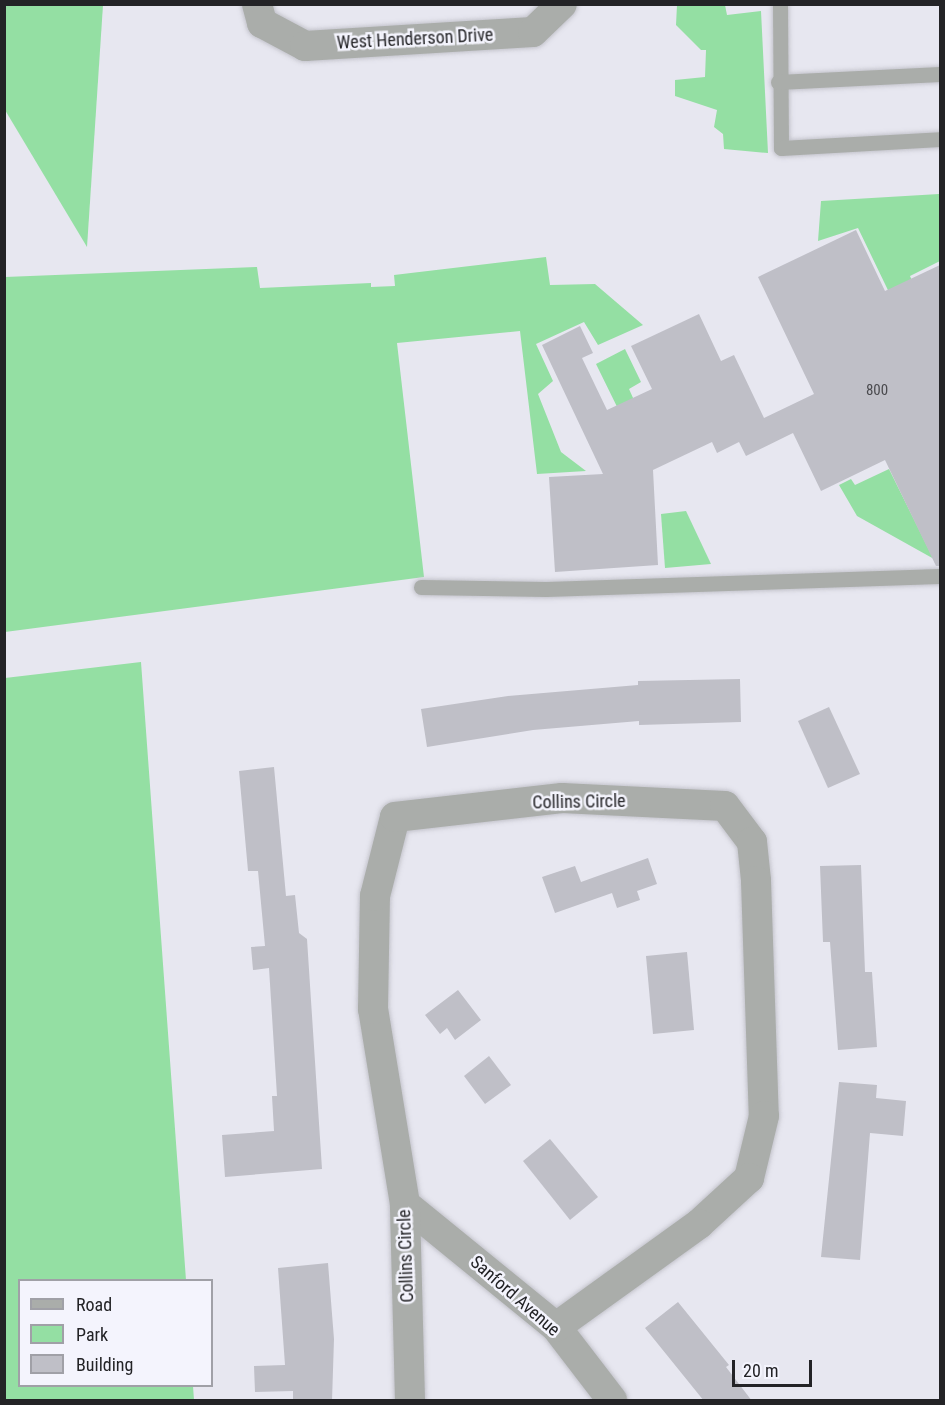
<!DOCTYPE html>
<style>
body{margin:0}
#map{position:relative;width:945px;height:1405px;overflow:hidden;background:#e7e7f0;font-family:"Roboto Condensed",sans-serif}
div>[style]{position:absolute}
.green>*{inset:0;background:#94dfa3}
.building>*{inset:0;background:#bfbfc7}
.roads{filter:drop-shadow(0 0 2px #c4c4cc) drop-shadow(0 0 2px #c4c4cc)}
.lane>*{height:15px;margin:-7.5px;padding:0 7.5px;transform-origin:7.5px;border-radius:7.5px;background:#aaadaa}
.street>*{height:30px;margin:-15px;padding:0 15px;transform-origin:15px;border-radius:15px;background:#aaadaa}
span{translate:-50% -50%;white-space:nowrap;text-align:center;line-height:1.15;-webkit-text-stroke:5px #f4f4fd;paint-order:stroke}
.number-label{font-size:15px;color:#4a4a4e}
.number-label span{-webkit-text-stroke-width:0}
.street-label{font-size:18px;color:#232326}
.frame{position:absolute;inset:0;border:6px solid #232326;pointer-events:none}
.legend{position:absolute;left:18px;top:1279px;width:195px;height:108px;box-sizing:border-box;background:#f4f4fd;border:2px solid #a0a0a7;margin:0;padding:8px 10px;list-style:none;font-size:18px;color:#232326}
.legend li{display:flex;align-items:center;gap:12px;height:30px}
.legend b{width:30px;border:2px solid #a0a0a7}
.scale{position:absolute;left:732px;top:1360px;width:80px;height:27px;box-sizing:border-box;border:3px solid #232326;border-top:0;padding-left:8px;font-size:18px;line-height:21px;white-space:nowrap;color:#232326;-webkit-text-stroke:4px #f4f4fd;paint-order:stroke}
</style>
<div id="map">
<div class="green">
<div style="clip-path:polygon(5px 4px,103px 5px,87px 247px,5px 110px)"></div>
<div style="clip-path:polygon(677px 5px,725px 5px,727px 15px,761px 11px,768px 153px,724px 149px,723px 134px,714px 127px,717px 110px,675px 96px,675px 80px,705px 77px,706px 50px,701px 50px,676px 25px)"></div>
<div style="clip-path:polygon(939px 194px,940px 261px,910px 276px,922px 303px,899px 313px,858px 228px,818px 241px,821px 201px)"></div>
<div style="clip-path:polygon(546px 257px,550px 285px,595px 284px,643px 325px,598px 345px,584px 322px,536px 344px,553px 381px,538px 394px,561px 452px,586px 471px,537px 474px,520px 331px,397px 343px,424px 577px,5px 632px,5px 277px,257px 267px,260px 288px,371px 283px,371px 287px,395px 286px,394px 275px)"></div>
<div style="clip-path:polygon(625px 349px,641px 382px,629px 389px,661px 460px,625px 423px,596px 364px)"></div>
<div style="clip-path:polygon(889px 469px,930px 552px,940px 548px,940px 559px,934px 559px,857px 516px,839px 485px,851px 479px,855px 485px)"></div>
<div style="clip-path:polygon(686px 511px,711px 564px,665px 568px,661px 514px)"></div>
<div style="clip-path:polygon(141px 662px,186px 1280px,20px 1280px,20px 1386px,193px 1386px,194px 1400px,5px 1400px,5px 678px)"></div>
</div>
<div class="building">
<div style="clip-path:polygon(856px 230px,885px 291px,940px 265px,940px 566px,936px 566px,885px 460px,821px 491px,793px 433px,746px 456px,739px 442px,717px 453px,712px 442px,653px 470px,658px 565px,555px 572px,549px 477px,603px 474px,542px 345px,580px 326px,593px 353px,582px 358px,607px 410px,652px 389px,631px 346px,699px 314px,721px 361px,734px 355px,764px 418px,814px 394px,758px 277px)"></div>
<div style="clip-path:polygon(740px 679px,741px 722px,639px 725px,639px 721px,533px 730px,427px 747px,421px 709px,508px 696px,638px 685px,638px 681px)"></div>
<div style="clip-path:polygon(829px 707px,860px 774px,828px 788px,798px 721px)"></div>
<div style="clip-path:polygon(274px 767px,286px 896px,295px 895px,299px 933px,307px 939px,322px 1169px,225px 1177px,222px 1135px,274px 1131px,272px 1096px,277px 1096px,269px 968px,253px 970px,251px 947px,265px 946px,258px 871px,248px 871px,239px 771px)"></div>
<div style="clip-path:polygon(648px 858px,657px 884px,637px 891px,640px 900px,617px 908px,612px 893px,555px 913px,542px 877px,575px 866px,581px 882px)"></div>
<div style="clip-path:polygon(861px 865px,865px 972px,872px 972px,877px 1047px,838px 1050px,830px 942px,823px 942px,820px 866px)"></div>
<div style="clip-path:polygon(687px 952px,694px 1030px,653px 1034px,646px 956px)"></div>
<div style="clip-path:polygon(458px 990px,481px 1020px,455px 1040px,447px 1028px,440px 1034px,425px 1015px)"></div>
<div style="clip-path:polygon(489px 1056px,511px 1085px,485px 1104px,464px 1076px)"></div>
<div style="clip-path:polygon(839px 1082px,877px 1085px,876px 1098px,906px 1101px,903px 1136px,870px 1133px,860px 1260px,821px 1257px)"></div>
<div style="clip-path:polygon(550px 1139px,598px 1197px,570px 1220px,523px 1161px)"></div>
<div style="clip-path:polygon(328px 1263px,334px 1339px,332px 1401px,293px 1401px,293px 1391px,255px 1392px,254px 1366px,285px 1365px,278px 1268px)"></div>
<div style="clip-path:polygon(678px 1302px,729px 1365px,726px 1367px,752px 1401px,704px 1401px,645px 1328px)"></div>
</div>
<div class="roads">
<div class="lane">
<div style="left:780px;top:4px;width:144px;rotate:89.6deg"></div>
<div style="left:781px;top:148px;width:159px;rotate:-3.2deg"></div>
<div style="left:778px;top:82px;width:162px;rotate:-2.8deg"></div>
<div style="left:421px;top:587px;width:125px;rotate:0.9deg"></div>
<div style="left:546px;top:589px;width:394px;rotate:-1.9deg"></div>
</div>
<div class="street">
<div style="left:257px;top:4px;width:20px;rotate:75deg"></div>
<div style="left:262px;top:23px;width:49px;rotate:28.1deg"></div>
<div style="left:305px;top:46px;width:228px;rotate:-3.5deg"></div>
<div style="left:533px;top:32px;width:40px;rotate:-44deg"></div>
<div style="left:405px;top:1204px;width:195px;rotate:39.2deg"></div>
<div style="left:556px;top:1327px;width:92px;rotate:52.5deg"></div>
<div style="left:410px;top:1400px;width:196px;rotate:-91.5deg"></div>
<div style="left:405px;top:1204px;width:198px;rotate:-99.3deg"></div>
<div style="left:373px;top:1009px;width:113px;rotate:-89deg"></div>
<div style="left:375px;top:896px;width:81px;rotate:-75.8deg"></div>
<div style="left:395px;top:817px;width:168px;rotate:-6.5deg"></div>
<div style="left:562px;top:798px;width:163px;rotate:2.8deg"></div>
<div style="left:725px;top:806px;width:45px;rotate:53.1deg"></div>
<div style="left:752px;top:842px;width:39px;rotate:84deg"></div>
<div style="left:756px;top:881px;width:235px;rotate:88.1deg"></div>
<div style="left:764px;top:1116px;width:64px;rotate:103.6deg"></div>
<div style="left:749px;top:1178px;width:68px;rotate:137.4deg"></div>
<div style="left:699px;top:1224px;width:176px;rotate:144.2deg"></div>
</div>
</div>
<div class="number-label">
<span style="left:877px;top:391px">800</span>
</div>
<div class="street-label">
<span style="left:415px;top:39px;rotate:-3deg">West Henderson Drive</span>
<span style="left:579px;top:802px;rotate:-1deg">Collins Circle</span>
<span style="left:406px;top:1256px;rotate:-92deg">Collins Circle</span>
<span style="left:515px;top:1296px;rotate:41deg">Sanford Avenue</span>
</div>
<div class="frame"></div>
<ul class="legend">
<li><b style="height:8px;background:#aaadaa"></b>Road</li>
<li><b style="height:16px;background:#94dfa3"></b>Park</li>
<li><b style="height:16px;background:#bfbfc7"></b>Building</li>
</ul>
<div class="scale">20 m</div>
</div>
